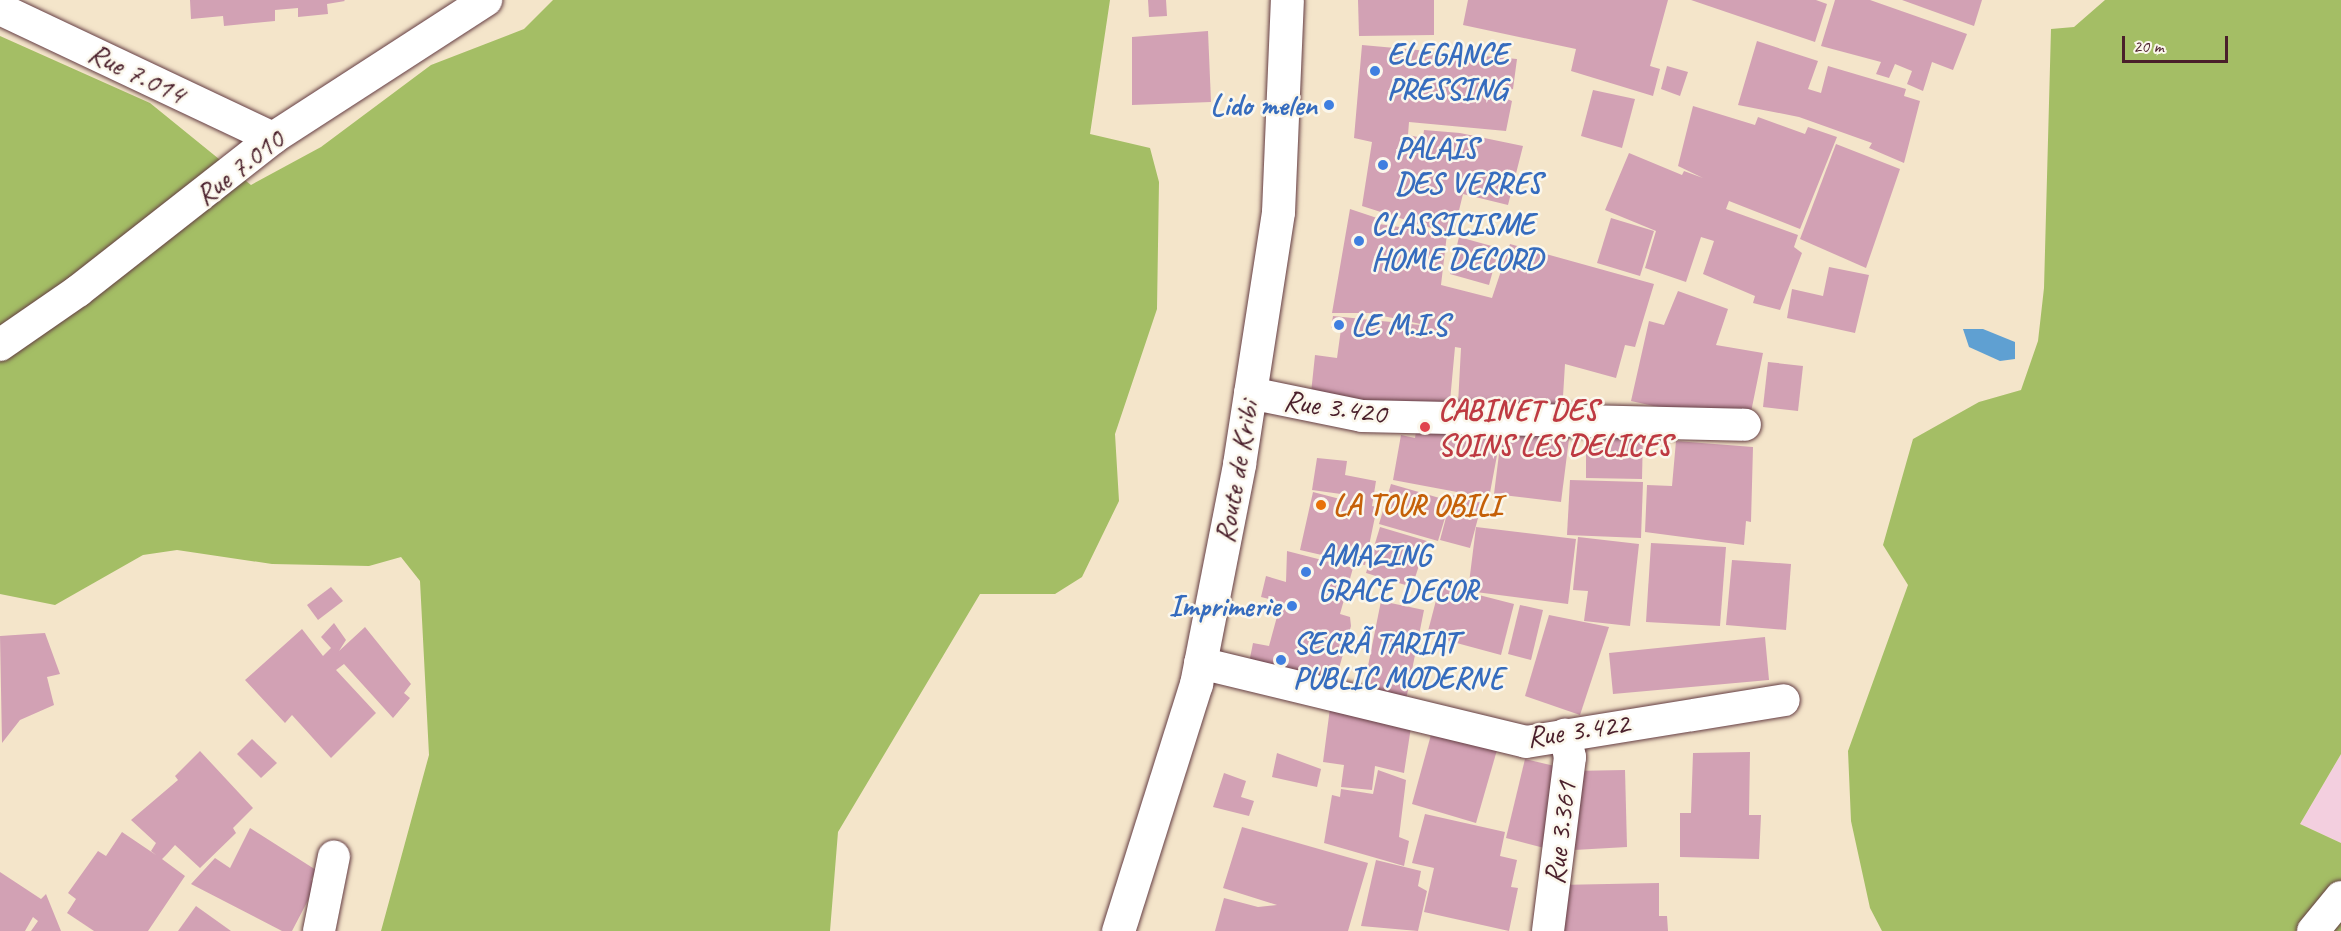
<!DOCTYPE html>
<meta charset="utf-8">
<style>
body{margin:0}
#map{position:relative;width:2341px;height:931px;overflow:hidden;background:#f4e5ca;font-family:Caveat,sans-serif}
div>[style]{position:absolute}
.built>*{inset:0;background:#f3cfdf}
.green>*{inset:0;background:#a4be65}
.water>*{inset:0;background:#5fa0d2}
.building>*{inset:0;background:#d2a1b4}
.roads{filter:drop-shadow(0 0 2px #643d43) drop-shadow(0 0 2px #643d43)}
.street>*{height:32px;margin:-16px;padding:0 16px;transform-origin:16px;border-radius:16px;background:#fff}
.secondary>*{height:33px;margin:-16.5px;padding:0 16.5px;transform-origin:16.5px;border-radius:16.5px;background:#fff}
.dots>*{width:16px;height:16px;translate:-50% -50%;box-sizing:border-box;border:3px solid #fbf7ec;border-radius:50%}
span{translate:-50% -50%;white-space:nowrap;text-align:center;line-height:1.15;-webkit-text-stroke:5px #fbf7ec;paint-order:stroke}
.shop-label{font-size:30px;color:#366cbe;font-weight:700}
.left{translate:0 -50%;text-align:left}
.right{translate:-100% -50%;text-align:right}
.street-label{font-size:30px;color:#4a1f2b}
.health-label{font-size:30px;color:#be3a42;font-weight:700}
.food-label{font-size:30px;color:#c56008;font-weight:700}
.scale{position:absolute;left:2122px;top:36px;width:106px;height:27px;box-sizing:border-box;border:3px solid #4a1f2b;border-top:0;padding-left:8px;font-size:18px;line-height:21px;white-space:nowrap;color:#4a1f2b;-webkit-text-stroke:4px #fbf7ec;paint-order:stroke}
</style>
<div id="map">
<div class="built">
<div style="clip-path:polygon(2341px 754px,2341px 843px,2300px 824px)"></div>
</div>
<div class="green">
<div style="clip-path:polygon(553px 0,1110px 0,1090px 134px,1150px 148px,1159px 182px,1157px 309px,1115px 434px,1119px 501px,1082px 577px,1055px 594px,980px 594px,838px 832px,830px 931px,381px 931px,429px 755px,420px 581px,401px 557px,369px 566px,272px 564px,177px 550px,143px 555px,55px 605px,0 594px,0 36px,150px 103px,251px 185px,321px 147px,431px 65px,524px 29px)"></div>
<div style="clip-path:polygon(2105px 0,2341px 0,2341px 754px,2300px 824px,2341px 843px,2341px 931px,1882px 931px,1870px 908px,1851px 821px,1848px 751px,1908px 585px,1883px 545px,1913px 439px,1979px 402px,2021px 390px,2038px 341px,2044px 288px,2051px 29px,2074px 27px)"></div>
</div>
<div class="water">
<div style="clip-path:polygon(1963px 329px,1983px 329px,2015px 342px,2015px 359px,2000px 361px,1969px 347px)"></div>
</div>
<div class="building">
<div style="clip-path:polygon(190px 0,344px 0,345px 1px,327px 4px,328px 14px,298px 17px,298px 8px,275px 10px,275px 21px,224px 26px,223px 16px,191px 19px)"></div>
<div style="clip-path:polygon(1148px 0,1166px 0,1167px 16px,1149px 17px)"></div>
<div style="clip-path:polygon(1358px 0,1434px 0,1434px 35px,1359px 36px)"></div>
<div style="clip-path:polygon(1468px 0,1668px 0,1650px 66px,1660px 69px,1653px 96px,1571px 71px,1576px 49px,1463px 25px)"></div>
<div style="clip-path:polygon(1691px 0,1816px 0,1827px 4px,1815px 42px)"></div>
<div style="clip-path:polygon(1835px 0,1870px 0,1967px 34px,1953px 70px,1932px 62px,1923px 91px,1907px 84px,1912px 71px,1895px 64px,1889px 78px,1876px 74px,1881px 62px,1821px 46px)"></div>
<div style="clip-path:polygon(1902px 0,1982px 0,1974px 26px)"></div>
<div style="clip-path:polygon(1208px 31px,1211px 102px,1132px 105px,1132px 37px)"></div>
<div style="clip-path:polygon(1757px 41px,1818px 61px,1808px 89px,1821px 93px,1828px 66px,1906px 89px,1904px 96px,1920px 101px,1904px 163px,1869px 148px,1872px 143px,1799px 117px,1738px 105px)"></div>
<div style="clip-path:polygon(1362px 45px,1517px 59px,1513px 89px,1505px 91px,1505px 98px,1512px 101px,1506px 131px,1409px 122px,1408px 135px,1423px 138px,1424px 130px,1460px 133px,1523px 146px,1508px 205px,1463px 194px,1453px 235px,1362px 206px,1372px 142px,1354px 138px)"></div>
<div style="clip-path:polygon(1667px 66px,1688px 72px,1680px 96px,1661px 89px)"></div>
<div style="clip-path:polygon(1593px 90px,1635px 99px,1622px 148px,1581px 136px)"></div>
<div style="clip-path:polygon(1693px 106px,1755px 125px,1758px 117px,1805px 134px,1808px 127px,1837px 137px,1800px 229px,1729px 201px,1726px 209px,1798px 235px,1794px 247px,1802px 253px,1780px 310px,1753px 303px,1755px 296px,1703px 274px,1714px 241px,1701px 237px,1686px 282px,1645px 268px,1656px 231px,1605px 210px,1629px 153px,1682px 175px,1684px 171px,1703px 178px,1678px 166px)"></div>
<div style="clip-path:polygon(1836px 144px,1900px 169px,1866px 268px,1800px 239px)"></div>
<div style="clip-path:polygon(1350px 209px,1380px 219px,1379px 224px,1447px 234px,1441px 285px,1492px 298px,1510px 244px,1654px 284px,1635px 347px,1625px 345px,1616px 378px,1565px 364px,1562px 413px,1458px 404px,1461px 348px,1455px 347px,1449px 412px,1311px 393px,1315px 355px,1337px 358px,1341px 329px,1331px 328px,1333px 316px,1430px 326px,1369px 313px,1332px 313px)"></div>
<div style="clip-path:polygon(1611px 218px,1654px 231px,1640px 276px,1597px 263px)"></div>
<div style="clip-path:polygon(1459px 237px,1499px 248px,1489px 285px,1450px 274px)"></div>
<div style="clip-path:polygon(1829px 267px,1869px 275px,1855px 333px,1787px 318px,1792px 289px,1823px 296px)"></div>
<div style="clip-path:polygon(1678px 291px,1728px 309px,1716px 345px,1763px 353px,1750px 417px,1695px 408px,1695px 415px,1631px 401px,1649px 321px,1664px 325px)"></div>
<div style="clip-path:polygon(1768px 362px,1803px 366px,1798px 411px,1763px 407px)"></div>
<div style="clip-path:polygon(1503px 422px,1570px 431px,1561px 502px,1494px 494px)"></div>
<div style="clip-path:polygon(1417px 425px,1501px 434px,1489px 498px,1393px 480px,1401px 435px,1415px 438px)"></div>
<div style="clip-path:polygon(1586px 432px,1643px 433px,1642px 479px,1586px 478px)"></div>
<div style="clip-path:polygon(1676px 441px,1753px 447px,1751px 522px,1746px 521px,1744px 545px,1645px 532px,1647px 485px,1672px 486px)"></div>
<div style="clip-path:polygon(1317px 458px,1347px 461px,1345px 475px,1376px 481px,1372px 506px,1377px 507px,1365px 565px,1300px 550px,1313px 492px,1340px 499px,1341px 494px,1312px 490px)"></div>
<div style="clip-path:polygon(1570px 480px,1643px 482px,1641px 538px,1567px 535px)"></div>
<div style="clip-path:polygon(1391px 484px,1450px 501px,1438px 541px,1379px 524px)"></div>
<div style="clip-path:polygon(1452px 495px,1482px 503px,1470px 548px,1440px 540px)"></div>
<div style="clip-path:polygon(1380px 527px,1427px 541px,1412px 587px,1366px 573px)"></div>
<div style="clip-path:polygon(1476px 527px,1576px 539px,1568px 604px,1468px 591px)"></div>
<div style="clip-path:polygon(1578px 537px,1639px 544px,1630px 626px,1584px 621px,1588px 591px,1573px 590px)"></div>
<div style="clip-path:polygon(1651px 543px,1726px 547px,1720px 626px,1646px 622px)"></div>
<div style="clip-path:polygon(1287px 551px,1353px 568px,1340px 614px,1350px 617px,1351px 626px,1334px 686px,1249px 663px,1253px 643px,1269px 646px,1281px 602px,1261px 597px,1266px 576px,1286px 582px)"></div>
<div style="clip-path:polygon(1732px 560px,1791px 564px,1786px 630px,1726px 625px)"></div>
<div style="clip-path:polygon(1440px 585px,1514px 604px,1501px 655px,1427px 635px)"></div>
<div style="clip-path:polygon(331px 587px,343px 601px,318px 620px,307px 605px)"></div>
<div style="clip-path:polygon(1381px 601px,1424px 610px,1406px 700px,1363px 691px)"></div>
<div style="clip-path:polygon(1520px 605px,1543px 610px,1531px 660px,1508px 654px)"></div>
<div style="clip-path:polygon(1549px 615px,1609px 627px,1580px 715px,1525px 696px)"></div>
<div style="clip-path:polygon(334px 623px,346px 640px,339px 651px,365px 627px,411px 684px,404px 693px,410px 698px,393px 718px,344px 664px,336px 670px,376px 713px,331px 758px,292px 715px,285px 723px,245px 680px,302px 629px,323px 656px,331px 648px,321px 637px)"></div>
<div style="clip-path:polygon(45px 633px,60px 674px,47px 677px,54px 705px,20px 720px,2px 743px,0 636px)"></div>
<div style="clip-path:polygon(1765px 637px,1769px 680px,1613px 694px,1609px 653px)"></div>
<div style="clip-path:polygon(1330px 708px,1411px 727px,1404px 773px,1375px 766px,1372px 790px,1341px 787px,1344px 765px,1323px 762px)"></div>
<div style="clip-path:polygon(1432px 731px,1497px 750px,1476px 823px,1412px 804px)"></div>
<div style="clip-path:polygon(252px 739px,277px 763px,261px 778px,237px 754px)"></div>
<div style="clip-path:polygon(200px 751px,253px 808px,233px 828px,236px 833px,200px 868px,175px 845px,167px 854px,162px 859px,185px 876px,148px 931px,94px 931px,67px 913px,76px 899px,68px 893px,98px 851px,106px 856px,122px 832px,156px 855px,151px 851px,156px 843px,131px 820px,178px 780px,175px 776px)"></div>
<div style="clip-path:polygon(1750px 752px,1749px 815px,1761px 815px,1759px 859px,1680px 857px,1680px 813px,1691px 813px,1693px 753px)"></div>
<div style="clip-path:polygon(1277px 753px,1321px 769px,1317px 787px,1272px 777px)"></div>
<div style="clip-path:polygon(1525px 759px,1563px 768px,1548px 849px,1506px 838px)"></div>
<div style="clip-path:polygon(1378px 770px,1406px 780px,1399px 837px,1409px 841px,1404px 866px,1324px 843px,1332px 795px,1340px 797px,1341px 789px,1373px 794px)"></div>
<div style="clip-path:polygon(1625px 770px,1627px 847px,1574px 850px,1571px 771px)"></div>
<div style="clip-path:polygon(1224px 773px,1246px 781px,1241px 797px,1254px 801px,1249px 816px,1213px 807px)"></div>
<div style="clip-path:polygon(1425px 814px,1505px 832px,1500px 856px,1517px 860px,1511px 887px,1518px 888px,1509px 931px,1424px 912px,1434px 868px,1412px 863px)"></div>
<div style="clip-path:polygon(1242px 827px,1368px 863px,1348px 931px,1215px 931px,1224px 898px,1258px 907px,1277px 905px,1223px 888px)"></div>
<div style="clip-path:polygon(250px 828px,316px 870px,311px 880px,317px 883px,292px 931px,282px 931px,191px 884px,215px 858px,230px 868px)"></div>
<div style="clip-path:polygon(1376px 860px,1421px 871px,1418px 886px,1427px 891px,1418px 931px,1361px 926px)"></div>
<div style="clip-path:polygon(0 872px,41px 899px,46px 894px,61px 931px,31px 931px,38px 921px,33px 917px,25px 931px,0 931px)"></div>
<div style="clip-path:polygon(1659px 883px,1659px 916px,1667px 916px,1668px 931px,1558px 931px,1557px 885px)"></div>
<div style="clip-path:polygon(196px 906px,231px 931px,178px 931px)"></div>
</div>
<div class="roads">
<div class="street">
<div style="left:0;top:9px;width:302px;rotate:25.3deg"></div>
<div style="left:0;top:345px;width:95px;rotate:-34.7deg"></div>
<div style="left:78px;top:291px;width:248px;rotate:-38.1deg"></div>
<div style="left:273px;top:138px;width:254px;rotate:-32.9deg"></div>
<div style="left:1250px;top:393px;width:114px;rotate:11.6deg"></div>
<div style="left:1362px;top:416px;width:383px;rotate:1.3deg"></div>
<div style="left:1200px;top:663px;width:335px;rotate:13.6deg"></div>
<div style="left:1526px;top:742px;width:261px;rotate:-9.2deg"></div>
<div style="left:319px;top:931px;width:76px;rotate:-78.7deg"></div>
<div style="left:1548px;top:931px;width:175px;rotate:-82.8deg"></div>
<div style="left:1570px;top:757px;width:23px;rotate:-103deg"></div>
<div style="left:2313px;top:931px;width:44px;rotate:-50.5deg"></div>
</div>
<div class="secondary">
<div style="left:1118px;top:931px;width:259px;rotate:-72.5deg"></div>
<div style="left:1196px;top:684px;width:224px;rotate:-78.9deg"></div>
<div style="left:1239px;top:464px;width:255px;rotate:-81.2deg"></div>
<div style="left:1278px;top:212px;width:212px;rotate:-87.6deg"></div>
</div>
</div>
<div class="dots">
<div style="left:1375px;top:71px;background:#3f7fe0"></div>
<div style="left:1329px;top:105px;background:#3f7fe0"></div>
<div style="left:1383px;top:165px;background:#3f7fe0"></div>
<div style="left:1359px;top:241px;background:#3f7fe0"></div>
<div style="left:1339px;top:325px;background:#3f7fe0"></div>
<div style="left:1425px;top:427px;background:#e0444e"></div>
<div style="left:1321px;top:505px;background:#e8710a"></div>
<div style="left:1306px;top:572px;background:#3f7fe0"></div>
<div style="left:1292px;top:606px;background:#3f7fe0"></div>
<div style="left:1281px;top:660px;background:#3f7fe0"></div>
</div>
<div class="shop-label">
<span class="left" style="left:1387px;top:71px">ELEGANCE<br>PRESSING</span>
<span class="right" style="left:1317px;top:105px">Lido melen</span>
<span class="left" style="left:1395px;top:165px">PALAIS<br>DES VERRES</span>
<span class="left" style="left:1371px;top:241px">CLASSICISME<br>HOME DECORD</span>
<span class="left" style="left:1351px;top:325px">LE M.I.S</span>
<span class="left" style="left:1318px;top:572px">AMAZING<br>GRACE DECOR</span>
<span class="right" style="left:1280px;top:606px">Imprimerie</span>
<span class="left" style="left:1293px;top:660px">SECRÃ TARIAT<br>PUBLIC MODERNE</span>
</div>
<div class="street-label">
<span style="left:137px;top:73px;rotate:26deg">Rue 7.014</span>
<span style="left:239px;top:167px;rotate:-38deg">Rue 7.010</span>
<span style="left:1335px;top:407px;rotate:8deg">Rue 3.420</span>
<span style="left:1236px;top:472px;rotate:-80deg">Route de Kribi</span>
<span style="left:1578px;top:730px;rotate:-8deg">Rue 3.422</span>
<span style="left:1560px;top:833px;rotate:-83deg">Rue 3.361</span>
</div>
<div class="health-label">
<span class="left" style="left:1438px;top:427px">CABINET DES<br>SOINS LES DELICES</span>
</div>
<div class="food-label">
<span class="left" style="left:1333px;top:505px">LA TOUR OBILI</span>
</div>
<div class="scale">20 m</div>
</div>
